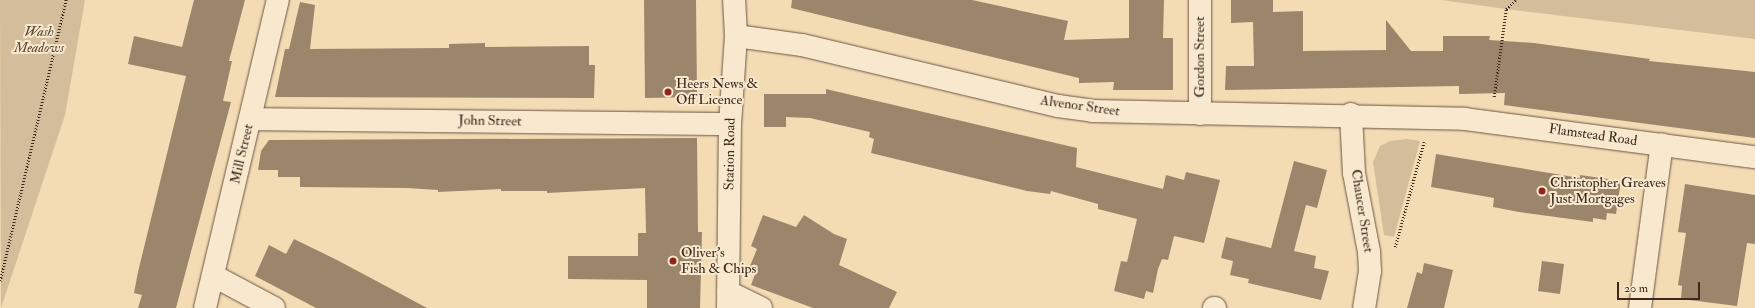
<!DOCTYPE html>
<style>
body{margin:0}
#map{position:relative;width:1755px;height:308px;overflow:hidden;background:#f3dbb4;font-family:"IM FELL Double Pica",serif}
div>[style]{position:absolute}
.green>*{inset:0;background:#d4bd9a}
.building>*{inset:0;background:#9b866c}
.path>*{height:2.5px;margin-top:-1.25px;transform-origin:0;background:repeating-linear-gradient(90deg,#3c2a1d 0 1px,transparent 0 3px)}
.roads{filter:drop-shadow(0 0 1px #6a5643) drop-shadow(0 0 1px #6a5643)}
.minor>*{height:22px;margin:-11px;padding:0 11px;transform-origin:11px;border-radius:11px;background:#f7e8ce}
.dots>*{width:11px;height:11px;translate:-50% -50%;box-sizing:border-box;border:2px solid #f7e8ce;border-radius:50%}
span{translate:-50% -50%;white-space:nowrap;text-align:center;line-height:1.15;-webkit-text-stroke:4px #f7e8ce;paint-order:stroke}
.park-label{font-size:14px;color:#5a4736;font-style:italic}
.street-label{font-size:14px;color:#3c2a1d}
.poi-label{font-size:14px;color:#3c2a1d}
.left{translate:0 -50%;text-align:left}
.scale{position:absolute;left:1617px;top:282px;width:83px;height:18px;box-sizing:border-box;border:2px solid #3c2a1d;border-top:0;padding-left:5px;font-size:12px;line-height:14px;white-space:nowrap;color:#3c2a1d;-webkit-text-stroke:3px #f7e8ce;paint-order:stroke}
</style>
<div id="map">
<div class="green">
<div style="clip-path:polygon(0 0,85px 0,65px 115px,1px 308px)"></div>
<div style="clip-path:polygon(1441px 0,1755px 0,1755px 39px,1506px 9px)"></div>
<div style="clip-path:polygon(1407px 139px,1420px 141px,1394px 237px,1384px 235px,1373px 162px,1380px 146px,1390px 141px)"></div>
</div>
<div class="building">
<div style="clip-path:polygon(194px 0,245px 0,229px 61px,232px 61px,223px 101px,231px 102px,176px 308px,138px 308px,142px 295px,134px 293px,138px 272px,186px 76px,128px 64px,134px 36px,182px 47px)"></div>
<div style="clip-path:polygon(644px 0,696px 0,697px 97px,645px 98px)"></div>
<div style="clip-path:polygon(792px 0,972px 0,1068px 21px,1064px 40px,1129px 38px,1129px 0,1164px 0,1163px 38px,1173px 38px,1173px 90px,1113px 90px,1114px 82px,1079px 83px,1079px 78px,791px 8px)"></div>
<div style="clip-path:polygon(1231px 0,1273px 0,1273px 12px,1303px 11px,1303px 51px,1386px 50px,1386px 20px,1411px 51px,1443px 51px,1443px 36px,1490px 36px,1489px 40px,1534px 43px,1650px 59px,1649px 61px,1755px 72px,1755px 138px,1504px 105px,1505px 93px,1459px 94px,1459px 86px,1225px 90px,1226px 66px,1254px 66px,1253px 22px,1231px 23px)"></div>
<div style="clip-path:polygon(300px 2px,315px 5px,310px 49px,449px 48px,449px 44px,485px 43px,485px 47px,589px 46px,589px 65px,595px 65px,594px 98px,275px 97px,285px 49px,289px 49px)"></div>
<div style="clip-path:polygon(826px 89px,1077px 148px,1076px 167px,1163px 189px,1166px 175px,1184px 180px,1186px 172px,1220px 180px,1204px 243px,1174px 236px,1168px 260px,1162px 259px,1158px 269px,1153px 293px,1146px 291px,1144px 299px,1114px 291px,1121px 261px,1127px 262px,1137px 219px,1098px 209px,1098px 204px,1051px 191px,1050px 194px,1027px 191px,871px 153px,874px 139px,869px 137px,870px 132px,810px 118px,786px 117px,786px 127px,764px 127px,764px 94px,826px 94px)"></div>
<div style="clip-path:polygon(697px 138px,698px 232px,702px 232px,700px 308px,647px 308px,647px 280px,568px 279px,568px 256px,638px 256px,638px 233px,646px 233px,645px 188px,547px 193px,547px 191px,501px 191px,501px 189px,438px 192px,438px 190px,407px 188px,300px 187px,300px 177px,278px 177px,278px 170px,258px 170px,261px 151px,269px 140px)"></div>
<div style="clip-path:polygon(1436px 154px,1580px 178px,1580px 175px,1621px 181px,1616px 214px,1607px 213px,1606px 220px,1593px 218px,1593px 222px,1519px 212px,1493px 207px,1494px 198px,1431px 187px)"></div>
<div style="clip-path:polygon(1294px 161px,1327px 170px,1317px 208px,1306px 205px,1294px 251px,1316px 256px,1314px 268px,1329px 271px,1321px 300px,1248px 283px,1249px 279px,1230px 275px,1233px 261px,1221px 258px,1226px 237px,1271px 248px)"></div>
<div style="clip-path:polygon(1685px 184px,1755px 195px,1755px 244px,1747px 243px,1737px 306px,1681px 299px,1682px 286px,1678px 285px,1686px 233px,1678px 232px)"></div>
<div style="clip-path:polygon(763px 215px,796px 227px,804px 215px,834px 234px,847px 239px,839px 265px,897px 292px,889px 308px,813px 308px,751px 285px,757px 269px,750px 266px,757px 249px,751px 246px)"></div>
<div style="clip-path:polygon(294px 239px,337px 260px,427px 308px,316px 308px,255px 276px,269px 245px,286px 254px)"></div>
<div style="clip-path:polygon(1542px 261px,1564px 264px,1560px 294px,1538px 291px)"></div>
<div style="clip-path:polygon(1424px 263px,1453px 270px,1444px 308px,1407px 308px,1417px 272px,1422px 274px)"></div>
</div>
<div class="path">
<div style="left:1494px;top:97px;width:89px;rotate:-82.2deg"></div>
<div style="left:1506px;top:9px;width:13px;rotate:-42deg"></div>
<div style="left:1395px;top:247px;width:109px;rotate:-74.6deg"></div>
<div style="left:0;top:281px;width:289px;rotate:-76.8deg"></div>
</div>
<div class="roads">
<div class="minor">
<div style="left:1200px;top:0;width:114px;rotate:90deg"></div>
<div style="left:736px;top:36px;width:67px;rotate:7.8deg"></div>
<div style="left:802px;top:45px;width:263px;rotate:13.4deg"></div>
<div style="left:1058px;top:106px;width:34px;rotate:8deg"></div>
<div style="left:1092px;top:111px;width:373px;rotate:1.2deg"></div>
<div style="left:1465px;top:119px;width:292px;rotate:7.5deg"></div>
<div style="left:1351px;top:114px;width:59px;rotate:87.1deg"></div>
<div style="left:1354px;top:173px;width:80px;rotate:79.2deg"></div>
<div style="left:1369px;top:252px;width:19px;rotate:87deg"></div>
<div style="left:1370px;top:271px;width:37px;rotate:99deg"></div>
<div style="left:250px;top:119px;width:480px;rotate:0.6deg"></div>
<div style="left:214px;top:276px;width:68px;rotate:28.1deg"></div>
<div style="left:728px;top:292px;width:37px;rotate:26deg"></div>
<div style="left:205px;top:308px;width:317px;rotate:-76.7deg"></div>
<div style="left:728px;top:308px;width:184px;rotate:-89.4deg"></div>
<div style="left:730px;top:124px;width:88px;rotate:-86.1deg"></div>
<div style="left:736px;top:36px;width:36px;rotate:-93deg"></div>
<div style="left:1214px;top:308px;width:1px"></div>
<div style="left:1640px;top:308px;width:165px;rotate:-82.4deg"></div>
</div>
</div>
<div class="dots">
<div style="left:668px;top:92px;background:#8f2418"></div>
<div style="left:1542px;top:191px;background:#8f2418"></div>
<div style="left:673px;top:261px;background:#8f2418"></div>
</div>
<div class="park-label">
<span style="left:39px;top:40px">Wash<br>Meadows</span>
</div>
<div class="street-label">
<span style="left:1200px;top:57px;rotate:-90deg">Gordon Street</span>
<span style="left:1080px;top:106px;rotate:8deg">Alvenor Street</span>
<span style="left:490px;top:121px;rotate:1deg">John Street</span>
<span style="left:1593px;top:135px;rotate:8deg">Flamstead Road</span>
<span style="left:242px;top:154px;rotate:-77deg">Mill Street</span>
<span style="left:730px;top:154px;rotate:-89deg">Station Road</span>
<span style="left:1362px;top:211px;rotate:81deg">Chaucer Street</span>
</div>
<div class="poi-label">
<span class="left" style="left:676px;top:92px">Heers News &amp;<br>Off Licence</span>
<span class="left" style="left:1550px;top:191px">Christopher Greaves<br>Just Mortgages</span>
<span class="left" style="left:681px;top:261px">Oliver's<br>Fish &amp; Chips</span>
</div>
<div class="scale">20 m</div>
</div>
